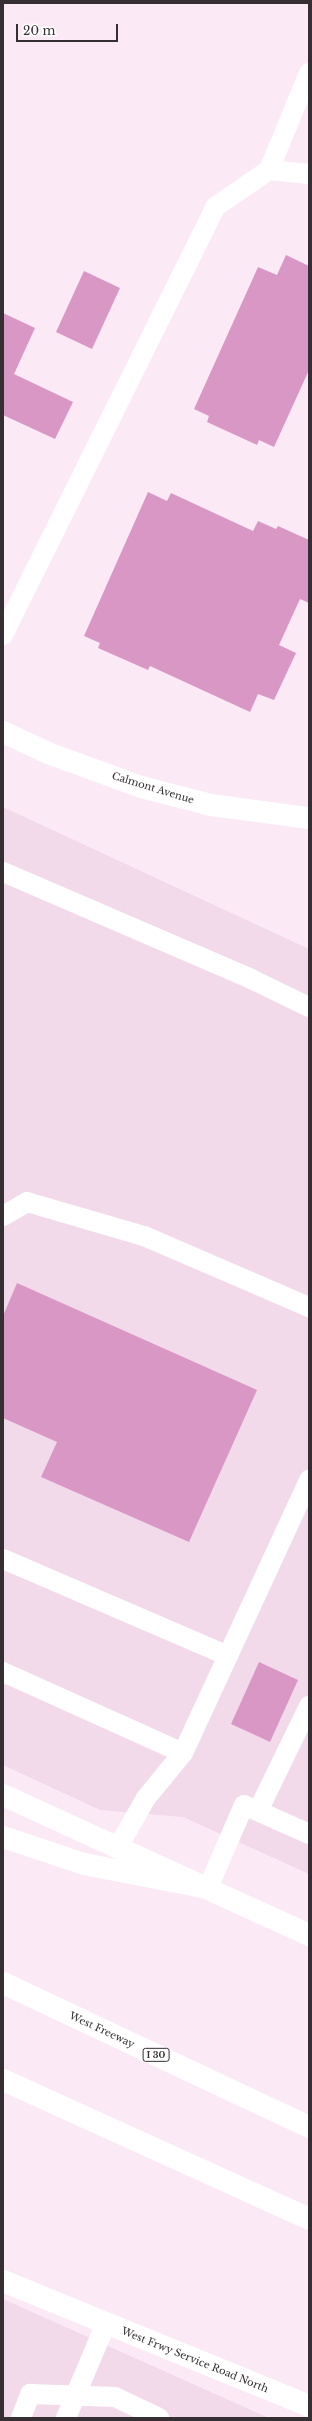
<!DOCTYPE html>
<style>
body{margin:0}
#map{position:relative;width:312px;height:2421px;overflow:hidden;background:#fbe9f6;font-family:"Libre Baskerville",serif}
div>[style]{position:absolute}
.built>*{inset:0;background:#f3daeb}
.building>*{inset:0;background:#d997c6}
.service>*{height:20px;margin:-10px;padding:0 10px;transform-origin:10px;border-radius:10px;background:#fff}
.secondary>*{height:22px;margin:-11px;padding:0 11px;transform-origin:11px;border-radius:11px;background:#fff}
.motorway>*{height:22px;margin:-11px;padding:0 11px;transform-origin:11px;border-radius:11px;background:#fff}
span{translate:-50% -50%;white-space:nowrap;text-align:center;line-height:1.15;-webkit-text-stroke:3px #fff;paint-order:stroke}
.shield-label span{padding:1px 3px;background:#fff;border:1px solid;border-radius:3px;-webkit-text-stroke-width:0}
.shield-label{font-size:9px;color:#352e32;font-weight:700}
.street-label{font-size:10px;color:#352e32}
.frame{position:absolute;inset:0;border:4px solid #352e32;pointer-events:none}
.scale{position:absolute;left:16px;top:24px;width:102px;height:18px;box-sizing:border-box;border:2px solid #352e32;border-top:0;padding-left:5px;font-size:12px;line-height:14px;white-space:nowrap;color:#352e32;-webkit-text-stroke:3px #fff;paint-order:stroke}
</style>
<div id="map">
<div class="built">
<div style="clip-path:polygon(3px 807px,309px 949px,309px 1874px,183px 1817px,100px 1810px,3px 1765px)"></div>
<div style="clip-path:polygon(3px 2299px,269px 2418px,3px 2418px)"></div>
</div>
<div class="building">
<div style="clip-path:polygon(286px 255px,309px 266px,309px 370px,274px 447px,259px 440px,257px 445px,207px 422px,209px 416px,194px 409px,258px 267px,277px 275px)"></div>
<div style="clip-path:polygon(84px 271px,120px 288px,92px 349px,56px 332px)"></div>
<div style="clip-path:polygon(3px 313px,35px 328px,14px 374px,73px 402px,55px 439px,3px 415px)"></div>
<div style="clip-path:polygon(148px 492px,167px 501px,171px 493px,253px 531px,258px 521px,276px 529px,278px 526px,309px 540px,309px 603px,300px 599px,279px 645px,296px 653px,274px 700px,258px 694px,250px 712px,150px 666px,148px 670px,98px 648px,100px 643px,84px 636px)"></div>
<div style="clip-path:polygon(17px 1283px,257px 1390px,189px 1542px,41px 1477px,57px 1442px,3px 1418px,3px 1316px)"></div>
<div style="clip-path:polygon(259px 1662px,298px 1680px,270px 1742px,231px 1724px)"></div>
</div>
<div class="service">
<div style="left:269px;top:170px;width:40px;rotate:5.7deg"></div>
<div style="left:3px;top:635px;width:478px;rotate:-63.6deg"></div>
<div style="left:215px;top:207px;width:65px;rotate:-34.4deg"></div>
<div style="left:269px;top:170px;width:105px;rotate:-67.6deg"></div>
<div style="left:3px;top:872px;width:270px;rotate:23.3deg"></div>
<div style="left:251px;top:979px;width:64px;rotate:25.8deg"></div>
<div style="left:3px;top:1216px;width:28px;rotate:-30deg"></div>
<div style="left:27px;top:1202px;width:122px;rotate:16.2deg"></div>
<div style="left:144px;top:1236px;width:180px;rotate:23.3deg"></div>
<div style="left:3px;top:1559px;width:245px;rotate:23.3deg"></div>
<div style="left:3px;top:1672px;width:197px;rotate:24.2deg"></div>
<div style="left:258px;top:1811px;width:117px;rotate:-64.1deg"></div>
<div style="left:118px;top:1847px;width:56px;rotate:-60.3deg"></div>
<div style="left:146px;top:1798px;width:58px;rotate:-50.6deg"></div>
<div style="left:183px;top:1753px;width:301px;rotate:-65.2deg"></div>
<div style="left:208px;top:1888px;width:90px;rotate:-66.6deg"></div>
<div style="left:244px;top:1805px;width:71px;rotate:24deg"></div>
<div style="left:21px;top:2418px;width:26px;rotate:-69deg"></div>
<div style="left:30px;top:2394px;width:85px;rotate:2deg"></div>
<div style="left:115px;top:2397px;width:49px;rotate:25.5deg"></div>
<div style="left:66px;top:2418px;width:103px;rotate:-67.2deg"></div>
</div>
<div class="secondary">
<div style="left:3px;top:732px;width:50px;rotate:25deg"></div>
<div style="left:48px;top:753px;width:99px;rotate:20.1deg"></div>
<div style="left:141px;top:787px;width:72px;rotate:14.4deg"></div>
<div style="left:211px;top:805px;width:99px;rotate:7.6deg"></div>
<div style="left:3px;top:1795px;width:337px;rotate:24.6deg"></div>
<div style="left:3px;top:2281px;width:331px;rotate:22.2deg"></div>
</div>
<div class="motorway">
<div style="left:3px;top:1837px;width:85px;rotate:18.4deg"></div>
<div style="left:84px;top:1864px;width:126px;rotate:11deg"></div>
<div style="left:3px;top:1983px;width:338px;rotate:25.2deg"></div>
<div style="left:3px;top:2080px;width:336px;rotate:24.4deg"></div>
</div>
<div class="shield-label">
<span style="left:156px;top:2055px">I 30</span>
</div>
<div class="street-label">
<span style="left:153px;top:788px;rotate:17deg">Calmont Avenue</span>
<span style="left:102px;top:2030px;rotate:25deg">West Freeway</span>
<span style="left:195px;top:2360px;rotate:22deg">West Frwy Service Road North</span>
</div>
<div class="frame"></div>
<div class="scale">20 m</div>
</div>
